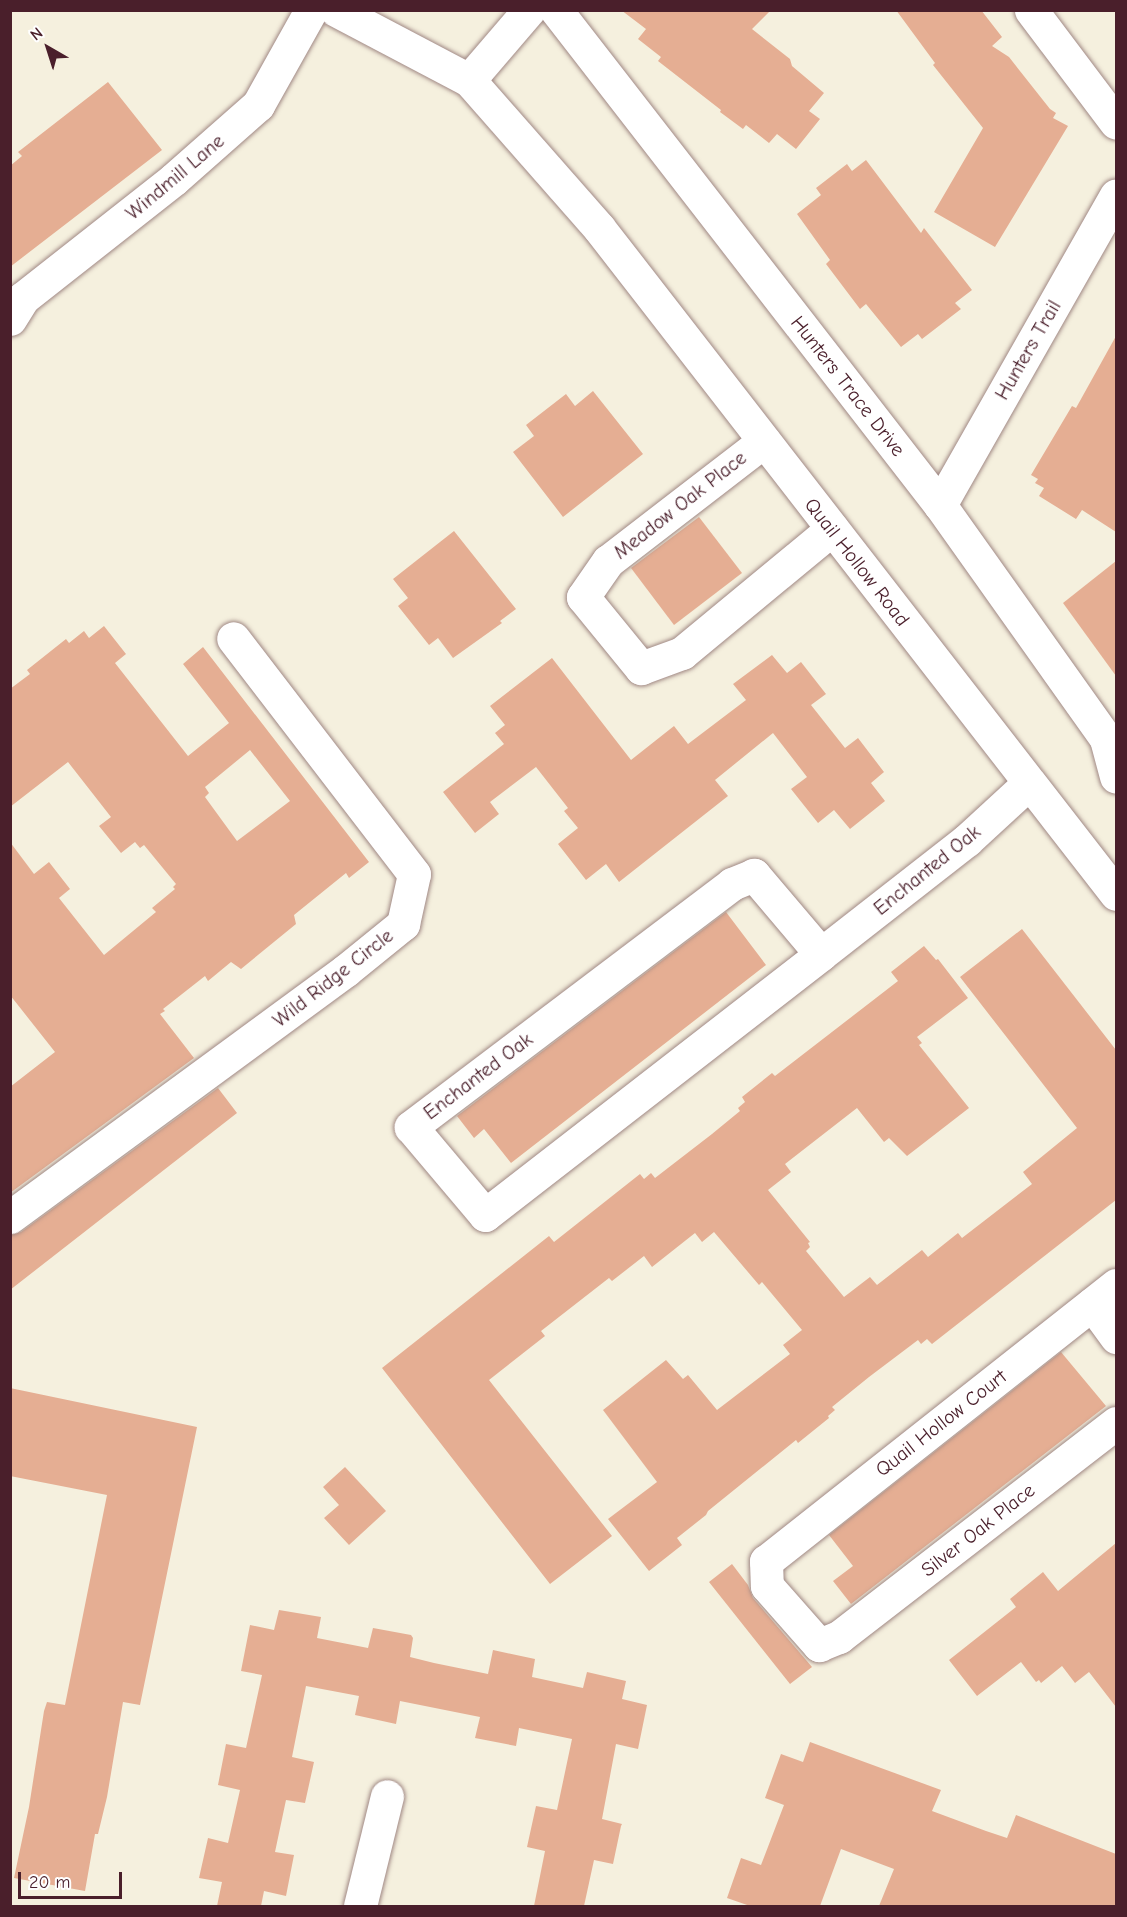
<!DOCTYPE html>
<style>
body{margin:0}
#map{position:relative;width:1127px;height:1917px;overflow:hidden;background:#f5f0de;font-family:"Comic Neue",sans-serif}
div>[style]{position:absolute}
.building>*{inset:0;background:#e5ae93}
.roads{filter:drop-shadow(0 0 2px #a08884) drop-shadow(0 0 2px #a08884)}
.minor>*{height:33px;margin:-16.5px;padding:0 16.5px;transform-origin:16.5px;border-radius:16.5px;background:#fff}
span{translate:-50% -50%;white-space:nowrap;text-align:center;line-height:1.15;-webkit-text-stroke:6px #fff;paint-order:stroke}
.street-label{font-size:20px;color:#4a1f2b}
.frame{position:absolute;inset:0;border:12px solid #4a1f2b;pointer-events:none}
.north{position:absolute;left:18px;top:18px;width:60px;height:60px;-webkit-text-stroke:4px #fff;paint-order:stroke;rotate:321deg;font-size:16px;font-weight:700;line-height:24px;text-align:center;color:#4a1f2b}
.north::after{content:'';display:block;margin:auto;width:21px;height:27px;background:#4a1f2b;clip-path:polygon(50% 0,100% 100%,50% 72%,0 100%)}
.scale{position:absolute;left:18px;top:1872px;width:104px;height:27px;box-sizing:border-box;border:3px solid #4a1f2b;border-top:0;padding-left:8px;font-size:18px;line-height:21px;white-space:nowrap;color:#4a1f2b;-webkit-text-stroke:4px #fff;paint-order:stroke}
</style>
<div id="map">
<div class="building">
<div style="clip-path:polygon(621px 10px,771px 10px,752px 29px,790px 59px,792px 66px,824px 93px,809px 111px,820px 119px,796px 149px,777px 134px,769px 143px,746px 125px,743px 129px,720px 112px,721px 110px,658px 61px,661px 57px,638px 39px,646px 29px)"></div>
<div style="clip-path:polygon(896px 10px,981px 10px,1002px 37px,992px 46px,1009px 57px,1050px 109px,1056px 113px,1053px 118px,1068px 126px,995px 247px,934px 212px,983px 128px,933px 65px,935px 63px)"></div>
<div style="clip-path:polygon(108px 82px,162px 150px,10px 267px,10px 166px,22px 156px,18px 152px)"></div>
<div style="clip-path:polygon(866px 160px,921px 233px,924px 228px,972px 290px,955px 303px,961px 309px,922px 339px,918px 334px,901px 347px,866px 304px,860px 309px,826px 264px,830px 260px,797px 214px,821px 195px,816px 188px,847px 164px,852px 171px)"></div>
<div style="clip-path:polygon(1116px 336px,1116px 532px,1082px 510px,1076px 519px,1039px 496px,1044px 488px,1035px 483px,1038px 479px,1031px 475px,1072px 406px,1076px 408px)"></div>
<div style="clip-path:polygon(593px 391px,643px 454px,563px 517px,513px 452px,534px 436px,526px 425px,566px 394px,575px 406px)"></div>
<div style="clip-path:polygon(699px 517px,742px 573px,674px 625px,631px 568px)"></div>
<div style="clip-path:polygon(454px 531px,516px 609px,500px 621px,502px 623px,453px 658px,438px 638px,429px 645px,398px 606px,408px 598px,393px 579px)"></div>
<div style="clip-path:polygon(1116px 561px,1116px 676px,1063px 603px)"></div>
<div style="clip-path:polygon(evenodd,104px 626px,126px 654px,115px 663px,188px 756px,229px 723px,183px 664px,203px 647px,369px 862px,349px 878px,346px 873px,294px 915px,296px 924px,241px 969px,231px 962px,208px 981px,205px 976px,163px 1009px,165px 1011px,160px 1014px,194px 1058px,10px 1193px,10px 1087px,55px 1052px,10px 995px,10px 842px,34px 874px,49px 862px,70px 889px,59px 898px,104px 955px,156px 912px,152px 908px,175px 889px,173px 887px,176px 884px,144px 845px,140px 848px,135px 842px,121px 853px,99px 826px,111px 817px,68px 762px,10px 807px,10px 689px,30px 674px,27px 670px,66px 639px,69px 643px,84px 631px,89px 638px,104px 626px,250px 750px,290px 801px,237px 841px,205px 797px,209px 793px,205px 787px,250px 750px)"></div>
<div style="clip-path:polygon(772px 655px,787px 673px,801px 662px,826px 694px,811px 705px,845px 748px,858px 738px,884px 772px,871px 783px,885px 801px,850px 829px,834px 810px,818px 823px,791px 789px,807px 777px,773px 733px,715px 780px,728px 796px,619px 882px,606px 864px,586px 880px,558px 844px,578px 828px,564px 811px,568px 808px,536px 767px,490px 802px,499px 814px,475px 833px,443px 792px,504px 744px,495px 733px,505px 725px,490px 706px,552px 658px,631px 760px,674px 726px,688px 744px,746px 700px,733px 684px)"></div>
<div style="clip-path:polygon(726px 912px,766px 965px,511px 1163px,484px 1129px,474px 1138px,457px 1116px)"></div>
<div style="clip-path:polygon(1022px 929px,1116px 1050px,1116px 1200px,932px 1344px,927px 1339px,921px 1344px,918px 1340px,869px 1377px,832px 1407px,835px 1410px,828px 1416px,829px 1418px,798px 1443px,796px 1440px,708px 1511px,706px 1515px,677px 1538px,682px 1545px,649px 1571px,608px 1519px,657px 1482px,603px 1410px,666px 1360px,683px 1379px,688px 1375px,717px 1410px,790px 1354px,783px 1345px,802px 1330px,762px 1282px,759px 1285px,714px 1232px,702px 1242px,695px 1233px,652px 1267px,644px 1256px,612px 1281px,609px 1278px,541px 1331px,545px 1336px,489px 1380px,612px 1536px,550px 1584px,382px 1368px,549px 1236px,554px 1242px,640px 1174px,644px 1179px,651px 1173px,655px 1178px,712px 1134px,740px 1111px,738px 1108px,745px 1102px,742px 1097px,772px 1073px,775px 1076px,898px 981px,891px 972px,924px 946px,936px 960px,938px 959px,968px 998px,917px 1037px,922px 1043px,919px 1045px,969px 1108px,907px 1156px,889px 1138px,884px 1142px,857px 1108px,785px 1164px,791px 1172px,768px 1190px,810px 1242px,808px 1243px,810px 1247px,806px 1251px,844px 1297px,870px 1277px,877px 1285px,922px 1250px,928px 1257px,958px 1233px,962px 1238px,1032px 1184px,1023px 1172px,1077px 1128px,960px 977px)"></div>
<div style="clip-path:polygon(218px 1088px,237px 1113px,10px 1290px,10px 1235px,21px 1232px)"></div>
<div style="clip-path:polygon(1061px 1352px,1106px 1406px,851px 1604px,833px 1581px,853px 1566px,829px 1535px)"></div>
<div style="clip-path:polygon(10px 1388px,197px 1427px,140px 1705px,123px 1702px,107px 1797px,98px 1834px,95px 1834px,85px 1891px,14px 1878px,29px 1807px,44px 1711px,47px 1702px,65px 1705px,107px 1495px,10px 1476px)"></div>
<div style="clip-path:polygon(345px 1467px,386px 1511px,349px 1545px,324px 1518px,339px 1505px,323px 1487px)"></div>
<div style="clip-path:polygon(1116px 1543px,1116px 1707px,1089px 1672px,1075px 1683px,1062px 1666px,1041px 1683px,1039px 1680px,1036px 1682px,1021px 1662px,977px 1696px,949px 1660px,1016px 1607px,1010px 1599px,1043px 1572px,1058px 1591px)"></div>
<div style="clip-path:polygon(732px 1564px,748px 1585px,753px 1598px,812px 1667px,790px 1684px,709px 1582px)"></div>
<div style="clip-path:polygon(279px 1610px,321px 1617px,317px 1638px,368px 1648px,373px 1628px,411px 1635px,413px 1638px,410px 1657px,434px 1663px,488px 1674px,493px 1650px,535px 1659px,532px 1677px,583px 1688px,587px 1672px,626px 1681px,622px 1699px,647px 1705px,638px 1749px,616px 1744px,602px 1819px,622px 1824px,621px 1826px,613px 1864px,594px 1860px,584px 1906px,534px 1906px,545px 1851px,527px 1847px,536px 1806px,557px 1810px,572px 1739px,519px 1728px,516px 1746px,475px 1738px,480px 1717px,400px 1701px,396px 1724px,355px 1715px,359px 1696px,306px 1686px,292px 1757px,314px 1762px,305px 1803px,286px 1800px,275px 1852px,294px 1855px,286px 1896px,264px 1891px,261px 1906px,217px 1906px,222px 1882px,199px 1878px,208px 1838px,228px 1843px,240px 1790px,218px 1785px,226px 1744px,246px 1748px,262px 1675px,241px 1671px,250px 1625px,274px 1630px)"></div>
<div style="clip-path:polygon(810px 1742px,941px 1790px,932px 1811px,986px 1831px,1007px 1838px,1016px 1815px,1116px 1854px,1116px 1906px,879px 1906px,894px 1869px,841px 1849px,820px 1906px,750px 1906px,727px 1898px,741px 1858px,761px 1865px,784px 1805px,765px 1798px,781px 1754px,803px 1762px)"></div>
</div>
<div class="roads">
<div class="minor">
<div style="left:336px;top:10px;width:150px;rotate:27.8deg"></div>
<div style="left:469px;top:80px;width:197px;rotate:48.7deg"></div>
<div style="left:599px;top:228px;width:843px;rotate:52.18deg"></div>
<div style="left:556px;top:10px;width:626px;rotate:52.2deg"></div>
<div style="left:940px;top:505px;width:287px;rotate:54.6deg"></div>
<div style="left:1106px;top:739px;width:39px;rotate:75deg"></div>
<div style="left:1031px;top:10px;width:141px;rotate:53deg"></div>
<div style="left:469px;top:80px;width:92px;rotate:-49.4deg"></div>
<div style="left:10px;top:319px;width:25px;rotate:-58deg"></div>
<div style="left:23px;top:298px;width:192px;rotate:-38.2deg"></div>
<div style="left:174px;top:179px;width:112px;rotate:-41.4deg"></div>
<div style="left:258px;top:105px;width:109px;rotate:-60.8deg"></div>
<div style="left:764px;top:441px;width:197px;rotate:142.4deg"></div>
<div style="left:608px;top:561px;width:44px;rotate:124.8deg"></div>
<div style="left:583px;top:597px;width:92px;rotate:50.8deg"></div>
<div style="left:641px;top:668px;width:44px;rotate:-20.1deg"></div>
<div style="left:682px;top:653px;width:195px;rotate:-39.6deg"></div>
<div style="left:940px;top:505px;width:356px;rotate:-60.4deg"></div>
<div style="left:821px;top:954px;width:104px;rotate:-130.3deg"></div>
<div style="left:754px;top:875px;width:24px;rotate:158deg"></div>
<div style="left:732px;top:884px;width:403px;rotate:142.9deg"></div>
<div style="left:411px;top:1127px;width:115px;rotate:49.9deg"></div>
<div style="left:485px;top:1215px;width:425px;rotate:-37.8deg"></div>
<div style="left:821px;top:954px;width:185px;rotate:-38deg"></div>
<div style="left:967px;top:840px;width:84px;rotate:-42.6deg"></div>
<div style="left:10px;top:1217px;width:416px;rotate:-36.3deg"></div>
<div style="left:345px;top:971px;width:75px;rotate:-39deg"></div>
<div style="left:403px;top:924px;width:51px;rotate:-77.6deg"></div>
<div style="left:414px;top:874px;width:297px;rotate:-127.5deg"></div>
<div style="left:1116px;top:1285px;width:446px;rotate:141.7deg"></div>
<div style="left:766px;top:1561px;width:25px;rotate:88deg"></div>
<div style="left:767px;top:1586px;width:79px;rotate:48.6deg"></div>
<div style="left:819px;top:1645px;width:22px;rotate:-22deg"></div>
<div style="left:839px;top:1637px;width:350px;rotate:-37.7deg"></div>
<div style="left:1092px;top:1304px;width:41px;rotate:54deg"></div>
<div style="left:360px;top:1906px;width:113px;rotate:-76.2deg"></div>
</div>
</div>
<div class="street-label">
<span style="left:175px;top:177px;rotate:-40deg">Windmill Lane</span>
<span style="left:1028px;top:350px;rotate:-60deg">Hunters Trail</span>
<span style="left:848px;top:386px;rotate:52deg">Hunters Trace Drive</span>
<span style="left:680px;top:505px;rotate:-38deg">Meadow Oak Place</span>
<span style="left:857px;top:562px;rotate:52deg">Quail Hollow Road</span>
<span style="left:927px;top:870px;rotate:-39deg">Enchanted Oak</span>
<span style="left:333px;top:978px;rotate:-38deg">Wild Ridge Circle</span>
<span style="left:478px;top:1076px;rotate:-37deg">Enchanted Oak</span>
<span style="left:941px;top:1423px;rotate:-38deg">Quail Hollow Court</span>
<span style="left:978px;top:1530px;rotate:-38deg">Silver Oak Place</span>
</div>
<div class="frame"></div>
<div class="north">N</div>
<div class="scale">20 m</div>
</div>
